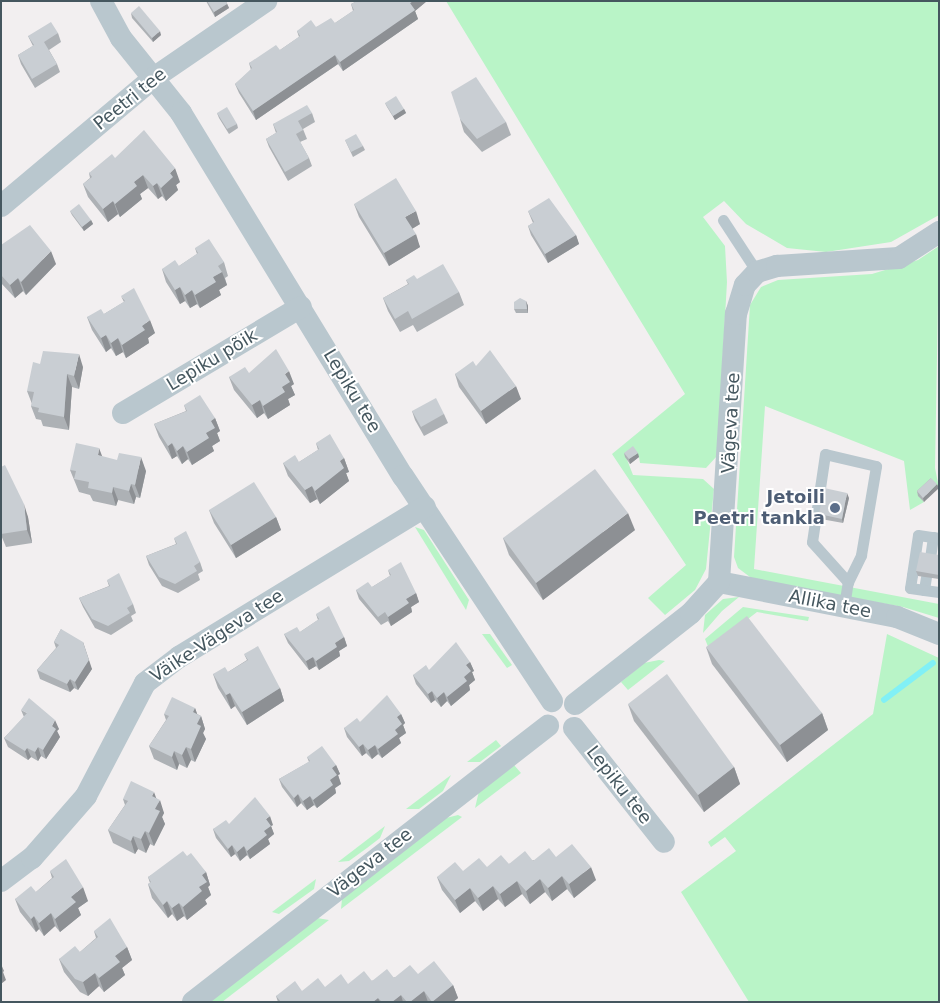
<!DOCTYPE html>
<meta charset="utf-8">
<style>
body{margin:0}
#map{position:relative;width:940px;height:1003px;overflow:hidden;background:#f2eff0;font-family:"DejaVu Sans",sans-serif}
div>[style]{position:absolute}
.green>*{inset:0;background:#b9f4c7}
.stream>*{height:5.5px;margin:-2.75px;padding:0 2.75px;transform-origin:2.75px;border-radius:2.75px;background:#81f0f6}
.lane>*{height:11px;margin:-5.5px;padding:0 5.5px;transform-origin:5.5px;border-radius:5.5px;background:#b9c7ce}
.street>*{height:22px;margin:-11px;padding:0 11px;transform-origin:11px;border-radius:11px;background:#b9c7ce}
.wall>*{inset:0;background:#adb1b5}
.shaded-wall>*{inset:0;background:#8d9094}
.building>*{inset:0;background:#c9ced3}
.dots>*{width:14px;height:14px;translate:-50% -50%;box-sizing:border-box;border:2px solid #fff;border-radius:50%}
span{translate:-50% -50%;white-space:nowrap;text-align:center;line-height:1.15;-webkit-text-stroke:4px #fff;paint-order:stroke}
.street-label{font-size:18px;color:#45575f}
.service-label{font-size:18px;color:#4e5e75;font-weight:700}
.right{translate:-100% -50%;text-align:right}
.frame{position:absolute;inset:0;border:2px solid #45575f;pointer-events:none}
</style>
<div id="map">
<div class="green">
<div style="clip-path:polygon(446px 1px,939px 1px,939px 215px,891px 242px,826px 252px,787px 248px,746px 224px,724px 201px,703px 217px,725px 246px,727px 282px,717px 456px,706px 468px,640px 463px,639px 457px,626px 457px,633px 475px,703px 479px,714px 489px,706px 569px,695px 590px,665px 615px,648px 598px,686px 565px,612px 454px,685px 394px)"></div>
<div style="clip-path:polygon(939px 246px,935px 468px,939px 488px,918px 495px,924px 502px,910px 510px,904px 461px,765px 406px,754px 569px,939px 604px,939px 618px,903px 607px,754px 580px,738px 568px,734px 557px,750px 305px,761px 287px,778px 280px,872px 274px,918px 260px)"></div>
<div style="clip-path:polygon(415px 527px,424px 530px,469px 600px,466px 610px)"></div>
<div style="clip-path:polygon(739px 597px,722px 611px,703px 633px,705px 615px,723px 599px)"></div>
<div style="clip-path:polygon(743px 607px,809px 617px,808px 621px,757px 612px,709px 649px,705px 639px)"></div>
<div style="clip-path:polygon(482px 634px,490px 634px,512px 665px,507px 668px)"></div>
<div style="clip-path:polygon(887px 634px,939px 658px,939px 1002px,749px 1002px,681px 892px,736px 851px,725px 837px,711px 847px,708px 842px,873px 714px)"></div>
<div style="clip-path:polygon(659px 660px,665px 661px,628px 690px,621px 682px,644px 663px)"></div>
<div style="clip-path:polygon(496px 740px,501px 746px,480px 762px,467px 762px)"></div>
<div style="clip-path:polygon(514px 765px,521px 773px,475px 808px,479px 791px)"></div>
<div style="clip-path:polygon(451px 775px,443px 791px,419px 809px,406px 809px)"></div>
<div style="clip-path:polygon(458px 815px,462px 817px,341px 909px,342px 899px,446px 818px)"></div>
<div style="clip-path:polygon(385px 826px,380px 838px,367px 848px,349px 861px,338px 862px)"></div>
<div style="clip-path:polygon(316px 879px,314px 889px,279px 914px,272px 912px)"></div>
<div style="clip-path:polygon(317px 918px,329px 920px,222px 1002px,206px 1002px)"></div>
</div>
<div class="stream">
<div style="left:884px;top:700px;width:61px;rotate:-37.1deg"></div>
</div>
<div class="lane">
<div style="left:723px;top:220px;width:62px;rotate:56.8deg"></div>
<div style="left:930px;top:558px;width:21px;rotate:-82deg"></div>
<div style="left:933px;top:537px;width:6px;rotate:9deg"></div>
<div style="left:926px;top:577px;width:13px;rotate:99deg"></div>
<div style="left:924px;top:590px;width:15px;rotate:8deg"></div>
<div style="left:924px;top:590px;width:14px;rotate:-172deg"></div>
<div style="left:910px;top:588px;width:13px;rotate:-81deg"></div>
<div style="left:912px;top:575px;width:40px;rotate:-81.5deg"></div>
<div style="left:918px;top:535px;width:15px;rotate:8deg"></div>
<div style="left:844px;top:606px;width:24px;rotate:-81deg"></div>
<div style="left:848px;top:582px;width:30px;rotate:-64deg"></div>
<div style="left:861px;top:555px;width:90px;rotate:-80.4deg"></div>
<div style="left:876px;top:466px;width:52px;rotate:-166.8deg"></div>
<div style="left:825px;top:454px;width:89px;rotate:98.4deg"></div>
<div style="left:812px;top:542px;width:54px;rotate:48deg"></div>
</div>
<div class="street">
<div style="left:101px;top:1px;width:42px;rotate:61.6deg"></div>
<div style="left:121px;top:38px;width:96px;rotate:51.3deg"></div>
<div style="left:181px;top:113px;width:426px;rotate:58.6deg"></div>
<div style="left:403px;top:476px;width:270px;rotate:56.5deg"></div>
<div style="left:1px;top:206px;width:201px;rotate:-40deg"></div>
<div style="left:155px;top:77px;width:135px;rotate:-34.4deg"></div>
<div style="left:123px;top:413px;width:207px;rotate:-30.8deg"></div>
<div style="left:719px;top:582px;width:181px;rotate:11.1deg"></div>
<div style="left:897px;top:617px;width:45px;rotate:22deg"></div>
<div style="left:575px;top:704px;width:147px;rotate:-38.1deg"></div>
<div style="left:691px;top:613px;width:42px;rotate:-47.9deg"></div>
<div style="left:719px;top:582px;width:269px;rotate:-86.4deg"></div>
<div style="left:736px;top:314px;width:30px;rotate:-73deg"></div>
<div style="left:745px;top:285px;width:18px;rotate:-47deg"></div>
<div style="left:757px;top:272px;width:21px;rotate:-17deg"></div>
<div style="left:777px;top:266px;width:122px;rotate:-3.8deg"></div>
<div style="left:899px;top:258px;width:48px;rotate:-33deg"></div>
<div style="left:574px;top:728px;width:145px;rotate:51.7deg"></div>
<div style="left:1px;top:881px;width:39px;rotate:-37deg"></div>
<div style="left:32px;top:858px;width:82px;rotate:-48.9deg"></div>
<div style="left:86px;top:796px;width:127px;rotate:-62.4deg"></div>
<div style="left:145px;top:683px;width:43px;rotate:-37.4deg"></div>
<div style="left:179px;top:657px;width:288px;rotate:-31.4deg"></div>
<div style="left:193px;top:1002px;width:450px;rotate:-37.9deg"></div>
</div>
<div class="wall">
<div style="clip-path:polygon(206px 1px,226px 1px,229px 8px,215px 17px)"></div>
<div style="clip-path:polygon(357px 1px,427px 1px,415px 11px,418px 19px,343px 71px,338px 64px,256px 120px,239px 93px,235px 84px,251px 70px,249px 63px,280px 50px,299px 37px,297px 31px,335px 23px,353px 11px,351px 4px)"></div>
<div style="clip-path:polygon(131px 13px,161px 35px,153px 42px,132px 18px)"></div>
<div style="clip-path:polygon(58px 33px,61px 42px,49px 50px,57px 64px,60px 72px,35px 88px,21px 64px,18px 55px,33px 46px,28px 36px)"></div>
<div style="clip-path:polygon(385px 103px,404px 109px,406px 113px,395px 120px,387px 107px)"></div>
<div style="clip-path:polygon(217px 113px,237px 124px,238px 128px,229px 134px,219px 118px)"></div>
<div style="clip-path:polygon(312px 113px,315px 122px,303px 129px,307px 139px,300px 142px,309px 158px,312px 166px,288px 181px,269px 147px,266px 139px,276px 133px,273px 124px)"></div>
<div style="clip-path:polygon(460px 119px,506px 122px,511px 135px,482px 152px,464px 132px)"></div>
<div style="clip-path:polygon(345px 140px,363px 146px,365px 150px,353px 157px)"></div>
<div style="clip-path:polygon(115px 158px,180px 182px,176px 185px,178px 190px,166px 201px,162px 196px,158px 199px,148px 188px,140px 194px,142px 199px,120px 217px,118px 214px,108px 222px,88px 197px,83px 184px,90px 178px,89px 173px)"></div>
<div style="clip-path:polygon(354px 204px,420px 224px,412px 229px,420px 247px,389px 266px,359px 217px)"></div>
<div style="clip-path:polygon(70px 211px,91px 220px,93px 224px,84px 231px,72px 215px)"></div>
<div style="clip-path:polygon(528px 211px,576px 235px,579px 244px,548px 263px,531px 235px,528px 226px,533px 223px)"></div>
<div style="clip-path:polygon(1px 245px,56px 264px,26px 295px,23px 291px,15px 298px,1px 283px)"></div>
<div style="clip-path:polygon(195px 248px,224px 262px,228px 276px,225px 278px,227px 285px,219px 290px,221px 295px,200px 308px,197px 304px,190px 308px,185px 301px,180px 304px,166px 282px,162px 269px,179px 266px,197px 254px)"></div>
<div style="clip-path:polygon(417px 279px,459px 292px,464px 305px,417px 332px,413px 325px,400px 332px,388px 311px,383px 298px,408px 284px,406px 280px)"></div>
<div style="clip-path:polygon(121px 296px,155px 333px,148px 338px,149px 343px,126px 358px,123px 352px,116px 356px,111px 348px,106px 352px,92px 330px,87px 317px,104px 314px,124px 302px)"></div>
<div style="clip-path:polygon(526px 301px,528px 306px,528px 313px,516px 313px,514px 309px)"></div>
<div style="clip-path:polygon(476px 366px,521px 399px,486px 424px,459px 387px,455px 374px)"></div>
<div style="clip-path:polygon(83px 367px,79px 389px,72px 387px,69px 430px,43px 426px,41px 420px,36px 419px,31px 406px,32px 404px,27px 391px)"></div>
<div style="clip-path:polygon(249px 373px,294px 384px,291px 386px,295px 395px,288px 399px,290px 405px,268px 419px,264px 413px,257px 418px,234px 390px,229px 377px)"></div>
<div style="clip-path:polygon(184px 405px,215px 418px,220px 431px,217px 433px,220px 441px,212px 446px,214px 451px,192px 465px,188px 459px,182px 464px,177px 456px,172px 459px,159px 437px,154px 424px,186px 411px)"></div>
<div style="clip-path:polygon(412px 411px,444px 414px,448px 423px,424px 436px,415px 420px)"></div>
<div style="clip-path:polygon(316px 443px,344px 458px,349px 472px,346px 473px,349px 481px,320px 504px,317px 499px,310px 503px,288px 476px,283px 463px,299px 462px,318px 450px)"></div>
<div style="clip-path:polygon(624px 453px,639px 457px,630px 464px,625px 457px)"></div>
<div style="clip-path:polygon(102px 457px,146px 471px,140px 498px,136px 497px,134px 504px,118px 500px,116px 506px,93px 501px,90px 495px,79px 492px,70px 470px)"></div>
<div style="clip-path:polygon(1px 467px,28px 517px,32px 543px,6px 547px,1px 535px)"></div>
<div style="clip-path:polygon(931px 478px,924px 502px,918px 496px,917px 491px)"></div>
<div style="clip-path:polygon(849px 498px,843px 523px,821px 519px,819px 514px)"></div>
<div style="clip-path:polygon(209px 510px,276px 517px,281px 530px,236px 558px,214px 523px)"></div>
<div style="clip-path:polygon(635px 530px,543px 600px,509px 555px,503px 538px)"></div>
<div style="clip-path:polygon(174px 538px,200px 562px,203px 571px,198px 574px,200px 580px,178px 593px,162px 586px,149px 565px,146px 556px,176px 544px)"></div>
<div style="clip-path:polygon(939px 555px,939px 579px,918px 576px,916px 571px)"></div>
<div style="clip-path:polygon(388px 570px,416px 593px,419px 602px,411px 607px,412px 612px,391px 626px,388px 621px,381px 625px,359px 599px,356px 590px,372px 587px,390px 576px)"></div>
<div style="clip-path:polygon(107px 580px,133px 604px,136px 613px,131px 616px,133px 621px,111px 635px,95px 628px,83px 607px,79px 598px,109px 586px)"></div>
<div style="clip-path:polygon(316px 614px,344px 637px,347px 646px,339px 651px,340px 656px,319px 670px,316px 666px,309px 670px,288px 643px,284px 634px,300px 632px,318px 620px)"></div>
<div style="clip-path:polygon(61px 629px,92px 669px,78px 690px,74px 688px,70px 692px,40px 679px,37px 670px,56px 648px,54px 642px)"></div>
<div style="clip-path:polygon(706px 647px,822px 713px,828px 730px,787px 762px,712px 664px)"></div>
<div style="clip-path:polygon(244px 654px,280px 688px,284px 701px,247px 725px,235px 706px,231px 709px,218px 688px,213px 674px,228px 672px,247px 660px)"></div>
<div style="clip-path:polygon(470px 662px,474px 671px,472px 672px,475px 680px,469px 685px,470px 690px,451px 706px,447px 701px,441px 707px,435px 700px,431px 703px,416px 684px,413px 675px,429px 670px)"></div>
<div style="clip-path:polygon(628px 704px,734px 767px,740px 784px,704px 812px,634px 721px)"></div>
<div style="clip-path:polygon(195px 708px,197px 714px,201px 716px,205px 729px,203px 733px,206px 739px,195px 762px,191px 760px,187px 768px,179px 764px,177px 770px,154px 759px,149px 746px,166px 720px,164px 714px)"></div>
<div style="clip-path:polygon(21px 710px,59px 729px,57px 731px,60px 737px,46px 759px,41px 756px,38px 761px,31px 757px,28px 760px,8px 747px,4px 738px,24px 717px)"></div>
<div style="clip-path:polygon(401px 714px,405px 723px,403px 725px,406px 733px,399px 738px,401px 743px,382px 758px,378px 754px,372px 759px,366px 753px,362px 756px,347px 737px,344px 728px,360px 722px)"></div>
<div style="clip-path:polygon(307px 757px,336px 765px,340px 774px,338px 775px,341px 784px,335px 788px,336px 793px,317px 808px,314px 805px,307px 810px,301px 803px,297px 807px,282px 787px,279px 779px,309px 762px)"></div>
<div style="clip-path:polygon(156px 798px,164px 813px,162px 817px,165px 824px,154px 846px,150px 844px,146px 853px,138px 849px,135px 854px,113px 843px,108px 830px,125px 805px,123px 799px)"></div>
<div style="clip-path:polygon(229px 824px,273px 825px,271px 826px,274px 834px,268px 839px,270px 844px,250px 859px,247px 855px,240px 861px,235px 854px,231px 857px,216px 838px,213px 829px)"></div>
<div style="clip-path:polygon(187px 856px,206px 872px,210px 885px,208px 887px,211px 895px,205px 900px,207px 904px,187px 920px,184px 916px,177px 921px,172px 914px,168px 918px,152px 898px,148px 884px,150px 883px,148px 877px)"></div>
<div style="clip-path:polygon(556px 857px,596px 880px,574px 898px,567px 889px,552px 901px,545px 892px,530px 904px,522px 894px,505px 907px,498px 899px,483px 911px,475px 901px,460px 913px,442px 890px,437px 877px,487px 867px)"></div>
<div style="clip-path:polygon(50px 871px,88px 901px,78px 908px,81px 915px,60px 932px,55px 926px,44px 936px,39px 929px,36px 932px,20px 912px,15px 899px,36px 892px,52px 878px)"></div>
<div style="clip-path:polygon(94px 931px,127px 947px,132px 960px,122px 968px,125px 975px,104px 992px,99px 986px,88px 996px,80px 992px,64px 972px,59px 959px,80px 952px,96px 938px)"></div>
<div style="clip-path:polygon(418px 974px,453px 985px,458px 998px,453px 1002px,278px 1002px,276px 996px,302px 991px)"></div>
</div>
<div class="shaded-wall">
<div style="clip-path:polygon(413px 1px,427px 1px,415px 11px,418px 19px,343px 71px,340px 62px)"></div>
<div style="clip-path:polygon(227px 4px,229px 8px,215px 17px,214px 12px)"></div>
<div style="clip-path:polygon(160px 31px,161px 35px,153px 42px,152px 38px)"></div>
<div style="clip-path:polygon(335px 55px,338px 64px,256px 120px,253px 111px)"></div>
<div style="clip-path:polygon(404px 109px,406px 113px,395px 120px,393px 116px)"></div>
<div style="clip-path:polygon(175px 168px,180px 182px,176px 185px,178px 190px,166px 201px,161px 188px,170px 173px)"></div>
<div style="clip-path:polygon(143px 175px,148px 188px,140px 194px,142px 199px,120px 217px,115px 204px,134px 182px)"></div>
<div style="clip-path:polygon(157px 183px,162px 196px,158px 199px,153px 186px)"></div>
<div style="clip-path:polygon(113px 201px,118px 214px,108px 222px,103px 209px)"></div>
<div style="clip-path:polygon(416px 211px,420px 224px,410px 230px,405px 217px)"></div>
<div style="clip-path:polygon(91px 220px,93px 224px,84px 231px,82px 227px)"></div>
<div style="clip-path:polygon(416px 234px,420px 247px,389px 266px,384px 253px)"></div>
<div style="clip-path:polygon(576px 235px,579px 244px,548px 263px,545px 254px)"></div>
<div style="clip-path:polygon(51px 251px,56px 264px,26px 295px,21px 282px)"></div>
<div style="clip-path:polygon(222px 272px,227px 285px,219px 290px,221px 295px,200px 308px,195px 295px,213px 277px)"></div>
<div style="clip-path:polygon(18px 278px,23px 291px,15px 298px,10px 285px)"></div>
<div style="clip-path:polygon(180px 287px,185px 301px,180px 304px,175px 290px)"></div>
<div style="clip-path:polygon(192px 290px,197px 304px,190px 308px,185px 295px)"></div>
<div style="clip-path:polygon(526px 301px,528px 306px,528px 313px,527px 309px)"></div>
<div style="clip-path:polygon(150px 320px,155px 333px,148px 338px,149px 343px,126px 358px,122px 345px,142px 326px)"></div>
<div style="clip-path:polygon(106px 335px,111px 348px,106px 352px,101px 338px)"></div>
<div style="clip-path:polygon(118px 338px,123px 352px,116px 356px,111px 343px)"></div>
<div style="clip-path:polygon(79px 354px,83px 367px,79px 389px,74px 376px)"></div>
<div style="clip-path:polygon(289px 371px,294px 384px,291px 386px,295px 395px,288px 399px,290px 405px,268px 419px,263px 406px,282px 387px,285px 374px)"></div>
<div style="clip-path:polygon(67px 374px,72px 387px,69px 430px,64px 417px)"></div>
<div style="clip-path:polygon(516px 386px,521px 399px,486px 424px,481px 411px)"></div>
<div style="clip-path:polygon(260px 400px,264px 413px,257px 418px,252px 405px)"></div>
<div style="clip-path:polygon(215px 418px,220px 431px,217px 433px,220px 441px,212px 446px,214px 451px,192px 465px,187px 452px,206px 433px,211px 421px)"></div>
<div style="clip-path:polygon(172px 443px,177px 456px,172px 459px,168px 446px)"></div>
<div style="clip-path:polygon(183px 446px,188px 459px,182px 464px,177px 451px)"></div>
<div style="clip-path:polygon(99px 448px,104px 461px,98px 455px)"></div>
<div style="clip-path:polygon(638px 453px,639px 457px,630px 464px,629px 459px)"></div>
<div style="clip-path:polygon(141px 457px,146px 471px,140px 498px,135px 485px)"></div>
<div style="clip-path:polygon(344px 458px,349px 472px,346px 473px,349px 481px,320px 504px,315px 491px,340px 461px)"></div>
<div style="clip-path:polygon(131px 484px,136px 497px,134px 504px,129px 491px)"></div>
<div style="clip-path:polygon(937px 484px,939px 488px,924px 502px,923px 498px)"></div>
<div style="clip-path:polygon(312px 486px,317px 499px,310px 503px,305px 490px)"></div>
<div style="clip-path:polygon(113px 487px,118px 500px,116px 506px,112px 493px)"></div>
<div style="clip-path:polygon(847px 493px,849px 498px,843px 523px,842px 519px)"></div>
<div style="clip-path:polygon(24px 504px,28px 517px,32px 543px,27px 530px)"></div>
<div style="clip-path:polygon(628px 513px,635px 530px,543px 600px,536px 583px)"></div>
<div style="clip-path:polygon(276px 517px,281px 530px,236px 558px,231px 545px)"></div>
<div style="clip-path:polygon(416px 593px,419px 602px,411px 607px,412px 612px,391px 626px,388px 617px,406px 599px)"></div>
<div style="clip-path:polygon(344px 637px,347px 646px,339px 651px,340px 656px,319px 670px,316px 661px,335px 643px)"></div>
<div style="clip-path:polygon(83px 642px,92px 669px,78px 690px,75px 682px)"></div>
<div style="clip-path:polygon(313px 657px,316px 666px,309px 670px,306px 661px)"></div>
<div style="clip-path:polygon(470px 662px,474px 671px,472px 672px,475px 680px,469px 685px,470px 690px,451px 706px,447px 697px,464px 677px,466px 665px)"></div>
<div style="clip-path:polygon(70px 679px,74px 688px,70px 692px,67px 684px)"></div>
<div style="clip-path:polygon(280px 688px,284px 701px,247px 725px,242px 712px)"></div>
<div style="clip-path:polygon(432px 691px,435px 700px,431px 703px,428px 694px)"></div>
<div style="clip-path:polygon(444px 692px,447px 701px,441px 707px,437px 698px)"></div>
<div style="clip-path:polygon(230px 693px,235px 706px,231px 709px,226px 695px)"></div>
<div style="clip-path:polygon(195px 708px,199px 719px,201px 716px,205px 729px,203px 733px,206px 739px,195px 762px,191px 749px,193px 712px)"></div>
<div style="clip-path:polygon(822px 713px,828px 730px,787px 762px,780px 745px)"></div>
<div style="clip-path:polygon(401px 714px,405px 723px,403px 725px,406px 733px,399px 738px,401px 743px,382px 758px,378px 749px,395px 730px,397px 717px)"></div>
<div style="clip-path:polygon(55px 720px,59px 729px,57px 731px,60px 737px,46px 759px,43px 750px,52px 726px)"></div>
<div style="clip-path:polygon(363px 744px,366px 753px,362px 756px,359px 747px)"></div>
<div style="clip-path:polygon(375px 745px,378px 754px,372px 759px,368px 750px)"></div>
<div style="clip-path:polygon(38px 747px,41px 756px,38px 761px,35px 752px)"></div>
<div style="clip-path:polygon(186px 747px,191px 760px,187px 768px,182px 755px)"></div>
<div style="clip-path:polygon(27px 748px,31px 757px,28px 760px,25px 751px)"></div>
<div style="clip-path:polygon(174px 751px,179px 764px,177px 770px,172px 757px)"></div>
<div style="clip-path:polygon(336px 765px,340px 774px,338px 775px,341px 784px,335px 788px,336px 793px,317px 808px,313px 800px,330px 780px,332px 768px)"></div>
<div style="clip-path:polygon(734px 767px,740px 784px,704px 812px,698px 795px)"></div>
<div style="clip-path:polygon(154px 792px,158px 803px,160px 800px,164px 813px,162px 817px,165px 824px,154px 846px,149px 833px,152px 796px)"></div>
<div style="clip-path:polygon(298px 794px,301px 803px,297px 807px,294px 798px)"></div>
<div style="clip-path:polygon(310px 796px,314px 805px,307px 810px,303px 801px)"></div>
<div style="clip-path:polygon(270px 816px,273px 825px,271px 826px,274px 834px,268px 839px,270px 844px,250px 859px,247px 851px,264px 831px,266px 819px)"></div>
<div style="clip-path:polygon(145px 831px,150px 844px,146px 853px,141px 839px)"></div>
<div style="clip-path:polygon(133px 836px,138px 849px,135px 854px,131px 841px)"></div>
<div style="clip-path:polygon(232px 845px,235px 854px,231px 857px,228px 849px)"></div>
<div style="clip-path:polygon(244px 846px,247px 855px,240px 861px,237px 852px)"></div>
<div style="clip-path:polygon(591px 867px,596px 880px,574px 898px,569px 884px)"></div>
<div style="clip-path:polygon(206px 872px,210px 885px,208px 887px,211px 895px,205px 900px,207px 904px,187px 920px,183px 907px,199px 887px,202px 875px)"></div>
<div style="clip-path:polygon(562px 876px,567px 889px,552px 901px,548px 888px)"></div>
<div style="clip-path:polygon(540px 879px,545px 892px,530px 904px,526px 891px)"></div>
<div style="clip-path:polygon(517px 881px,522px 894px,505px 907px,500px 894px)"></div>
<div style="clip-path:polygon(493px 886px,498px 899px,483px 911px,478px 898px)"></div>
<div style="clip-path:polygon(83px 887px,88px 901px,78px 908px,81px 915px,60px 932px,55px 919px,71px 897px)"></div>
<div style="clip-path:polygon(470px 888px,475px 901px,460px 913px,455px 900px)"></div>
<div style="clip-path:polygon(167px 901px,172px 914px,168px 918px,163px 905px)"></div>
<div style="clip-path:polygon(179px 903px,184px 916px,177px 921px,172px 908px)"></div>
<div style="clip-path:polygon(51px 913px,55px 926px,44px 936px,39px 923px)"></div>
<div style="clip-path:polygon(34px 916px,39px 929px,36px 932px,31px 919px)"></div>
<div style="clip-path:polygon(127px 947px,132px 960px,122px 968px,125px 975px,104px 992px,99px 978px,115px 956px)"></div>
<div style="clip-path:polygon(1px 964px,4px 971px,3px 972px,6px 980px,1px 984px)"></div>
<div style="clip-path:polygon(95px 973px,99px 986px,88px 996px,83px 982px)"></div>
<div style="clip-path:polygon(453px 985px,458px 998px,453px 1002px,432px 1002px)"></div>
<div style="clip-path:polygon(424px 991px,428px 1002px,410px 1002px)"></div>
<div style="clip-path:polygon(401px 995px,403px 1002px,392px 1002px)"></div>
<div style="clip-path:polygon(378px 998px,380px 1002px,373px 1002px)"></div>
</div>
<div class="building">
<div style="clip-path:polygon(207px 1px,226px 1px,227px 4px,214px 12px)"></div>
<div style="clip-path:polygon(357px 1px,413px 1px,410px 3px,415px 10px,340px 62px,335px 55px,253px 111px,235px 84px,252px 68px,249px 63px,276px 45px,280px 50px,300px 36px,297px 31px,311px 20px,316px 27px,331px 18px,335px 23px,354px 10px,351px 4px)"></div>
<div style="clip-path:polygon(139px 6px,160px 31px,152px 38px,131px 13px)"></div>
<div style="clip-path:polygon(51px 22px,58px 33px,44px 42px,57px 64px,32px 79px,18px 55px,34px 45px,28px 36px)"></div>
<div style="clip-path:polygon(476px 77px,506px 122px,477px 139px,460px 119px,451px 92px)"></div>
<div style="clip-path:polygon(396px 96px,404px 109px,393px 116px,385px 103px)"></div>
<div style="clip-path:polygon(307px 105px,312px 113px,298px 121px,303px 130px,296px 134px,309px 158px,285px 172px,266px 139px,277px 132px,273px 124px)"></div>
<div style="clip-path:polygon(227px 107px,237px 124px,227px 129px,217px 113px)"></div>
<div style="clip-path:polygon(144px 130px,175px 168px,170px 173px,173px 177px,161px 188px,157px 183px,153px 186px,143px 175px,134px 182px,137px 186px,115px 204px,113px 201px,103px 209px,83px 184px,92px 177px,89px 173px,112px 154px,115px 158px)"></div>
<div style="clip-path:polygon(356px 134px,363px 146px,351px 152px,345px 140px)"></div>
<div style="clip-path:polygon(396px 178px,416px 211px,405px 217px,416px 234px,384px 253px,354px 204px)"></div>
<div style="clip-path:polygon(549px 198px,576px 235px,545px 254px,528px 226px,534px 222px,528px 211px)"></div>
<div style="clip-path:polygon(79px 204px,91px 220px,82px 227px,70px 211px)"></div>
<div style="clip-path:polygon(30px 225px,51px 251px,21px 282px,18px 278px,10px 285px,1px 275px,1px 245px)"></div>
<div style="clip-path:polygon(209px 239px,224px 262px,218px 266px,222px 272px,213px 277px,216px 282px,195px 295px,192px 290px,185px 295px,180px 287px,175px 290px,162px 269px,175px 260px,179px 266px,198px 253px,195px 248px)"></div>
<div style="clip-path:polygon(443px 264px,459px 292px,412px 319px,408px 311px,395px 319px,383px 298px,409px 284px,406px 280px,414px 275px,417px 279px)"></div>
<div style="clip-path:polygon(134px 288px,150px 320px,142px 326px,145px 330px,122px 345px,118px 338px,111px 343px,106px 335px,101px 338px,87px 317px,101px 309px,104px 314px,125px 301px,121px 296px)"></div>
<div style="clip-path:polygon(520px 298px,526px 301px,527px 309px,514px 309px,514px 302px)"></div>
<div style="clip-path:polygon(276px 349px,289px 371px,285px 374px,290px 382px,282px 387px,285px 392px,263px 406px,260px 400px,252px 405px,229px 377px,245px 367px,249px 373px)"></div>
<div style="clip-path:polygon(490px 350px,516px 386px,481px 411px,455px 374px,473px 361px,476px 366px)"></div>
<div style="clip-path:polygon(43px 351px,79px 354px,74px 376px,67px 374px,64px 417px,38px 412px,39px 408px,31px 406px,34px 392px,27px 391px,33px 362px,40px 364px)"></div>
<div style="clip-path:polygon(200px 395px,215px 418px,211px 421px,215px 428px,206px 433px,209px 438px,187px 452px,183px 446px,177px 451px,172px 443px,168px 446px,154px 424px,187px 411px,184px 405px)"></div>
<div style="clip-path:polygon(436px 398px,444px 414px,421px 427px,412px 411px)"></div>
<div style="clip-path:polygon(330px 434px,344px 458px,340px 461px,344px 468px,315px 491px,312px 486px,305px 490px,283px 463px,295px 455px,299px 462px,319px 449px,316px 443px)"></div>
<div style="clip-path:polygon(76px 443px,99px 448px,98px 455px,117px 460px,119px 453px,141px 457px,135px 485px,131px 484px,129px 491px,113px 487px,112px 493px,88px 488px,89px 482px,74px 479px,76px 471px,70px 470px)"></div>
<div style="clip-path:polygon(633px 446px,638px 453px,629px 459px,624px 453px)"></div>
<div style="clip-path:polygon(5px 465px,24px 504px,27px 530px,1px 534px,1px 467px)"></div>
<div style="clip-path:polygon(595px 469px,628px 513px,536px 583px,503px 538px)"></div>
<div style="clip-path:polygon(931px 478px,937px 484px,923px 498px,917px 491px)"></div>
<div style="clip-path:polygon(254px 482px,276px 517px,231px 545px,209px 510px)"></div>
<div style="clip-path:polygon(824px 488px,847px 493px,842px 519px,819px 514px)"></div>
<div style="clip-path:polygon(186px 531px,200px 562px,194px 566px,197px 571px,175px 584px,159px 577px,146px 556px,177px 544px,174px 538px)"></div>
<div style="clip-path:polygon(920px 552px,939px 555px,939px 575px,916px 571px)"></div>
<div style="clip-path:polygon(401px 562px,416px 593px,406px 599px,409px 603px,388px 617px,385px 612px,378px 617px,356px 590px,368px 582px,372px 587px,391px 575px,388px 570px)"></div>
<div style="clip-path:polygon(119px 573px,133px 604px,127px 608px,130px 613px,108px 626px,92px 619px,79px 598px,110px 586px,107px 580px)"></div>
<div style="clip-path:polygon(329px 606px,344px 637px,335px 643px,337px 647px,316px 661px,313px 657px,306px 661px,284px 634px,297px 627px,300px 632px,319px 619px,316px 614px)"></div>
<div style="clip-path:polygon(747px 616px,822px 713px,780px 745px,706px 647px)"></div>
<div style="clip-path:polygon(61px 629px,83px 642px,89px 660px,75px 682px,70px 679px,67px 684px,37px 670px,59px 645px,54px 642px)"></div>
<div style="clip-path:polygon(456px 642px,470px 662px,466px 665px,471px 671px,464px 677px,467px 681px,447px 697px,444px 692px,437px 698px,432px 691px,428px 694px,413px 675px,426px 665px,429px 670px)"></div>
<div style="clip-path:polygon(258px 646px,280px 688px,242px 712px,230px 693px,226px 695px,213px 674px,225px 667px,228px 672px,248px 660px,244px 654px)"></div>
<div style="clip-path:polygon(667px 674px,734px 767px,698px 795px,628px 704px)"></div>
<div style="clip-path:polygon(387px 695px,401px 714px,397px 717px,402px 724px,395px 730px,398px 734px,378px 749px,375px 745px,368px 750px,363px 744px,359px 747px,344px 728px,357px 718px,360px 722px)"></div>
<div style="clip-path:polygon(172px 697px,195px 708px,193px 712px,201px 716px,197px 724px,201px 726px,191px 749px,186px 747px,182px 755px,174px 751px,172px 757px,149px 746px,169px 716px,164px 714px)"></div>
<div style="clip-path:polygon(29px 698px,55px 720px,52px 726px,56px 729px,43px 750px,38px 747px,35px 752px,27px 748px,25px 751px,4px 738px,27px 713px,21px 710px)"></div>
<div style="clip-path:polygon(322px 746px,336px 765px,332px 768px,337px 775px,330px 780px,333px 785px,313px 800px,310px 796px,303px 801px,298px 794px,294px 798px,279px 779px,310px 761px,307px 757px)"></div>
<div style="clip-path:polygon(131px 781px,154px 792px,152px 796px,160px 800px,155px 809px,160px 811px,149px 833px,145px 831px,141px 839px,133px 836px,131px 841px,108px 830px,128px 801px,123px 799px)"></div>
<div style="clip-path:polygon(255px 797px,270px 816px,266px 819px,271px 826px,264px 831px,267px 835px,247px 851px,244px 846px,237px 852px,232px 845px,228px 849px,213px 829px,226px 820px,229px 824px)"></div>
<div style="clip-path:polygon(572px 844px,591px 867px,569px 884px,562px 876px,548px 888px,540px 879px,526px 891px,517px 881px,500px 894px,493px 886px,478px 898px,470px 888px,455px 900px,437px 877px,455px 862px,463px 871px,479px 858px,487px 867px,501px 855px,509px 864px,525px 851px,533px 861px,549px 848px,556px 857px)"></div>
<div style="clip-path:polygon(183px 851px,187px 856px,191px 853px,206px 872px,202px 875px,207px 882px,199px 887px,202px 891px,183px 907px,179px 903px,172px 908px,167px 901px,163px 905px,148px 884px,151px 882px,148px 877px)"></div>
<div style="clip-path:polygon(66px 859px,83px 887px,71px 897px,76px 902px,55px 919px,51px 913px,39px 923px,34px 916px,31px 919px,15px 899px,31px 886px,36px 892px,54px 877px,50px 871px)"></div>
<div style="clip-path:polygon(110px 918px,127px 947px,115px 956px,120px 962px,99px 978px,95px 973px,83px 982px,75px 979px,59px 959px,75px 946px,80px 952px,98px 937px,94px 931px)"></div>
<div style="clip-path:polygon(434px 961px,453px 985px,432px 1002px,424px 991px,410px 1002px,407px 1002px,401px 995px,392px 1002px,382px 1002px,378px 998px,373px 1002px,281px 1002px,276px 996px,295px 981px,302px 991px,318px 978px,325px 987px,341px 974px,348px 984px,364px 971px,372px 981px,387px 969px,394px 978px,410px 965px,418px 974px)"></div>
</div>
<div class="dots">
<div style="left:835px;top:508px;background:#5c6f8a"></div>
</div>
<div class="street-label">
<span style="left:130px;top:99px;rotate:-39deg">Peetri tee</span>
<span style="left:212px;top:360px;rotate:-31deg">Lepiku põik</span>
<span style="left:352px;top:391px;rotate:59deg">Lepiku tee</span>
<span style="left:731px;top:423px;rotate:-87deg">Vägeva tee</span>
<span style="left:830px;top:604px;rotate:11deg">Allika tee</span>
<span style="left:217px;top:636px;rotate:-33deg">Väike-Vägeva tee</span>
<span style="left:619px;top:785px;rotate:52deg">Lepiku tee</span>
<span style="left:370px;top:863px;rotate:-38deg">Vägeva tee</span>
</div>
<div class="service-label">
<span class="right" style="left:825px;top:508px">Jetoili<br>Peetri tankla</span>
</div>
<div class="frame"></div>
</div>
